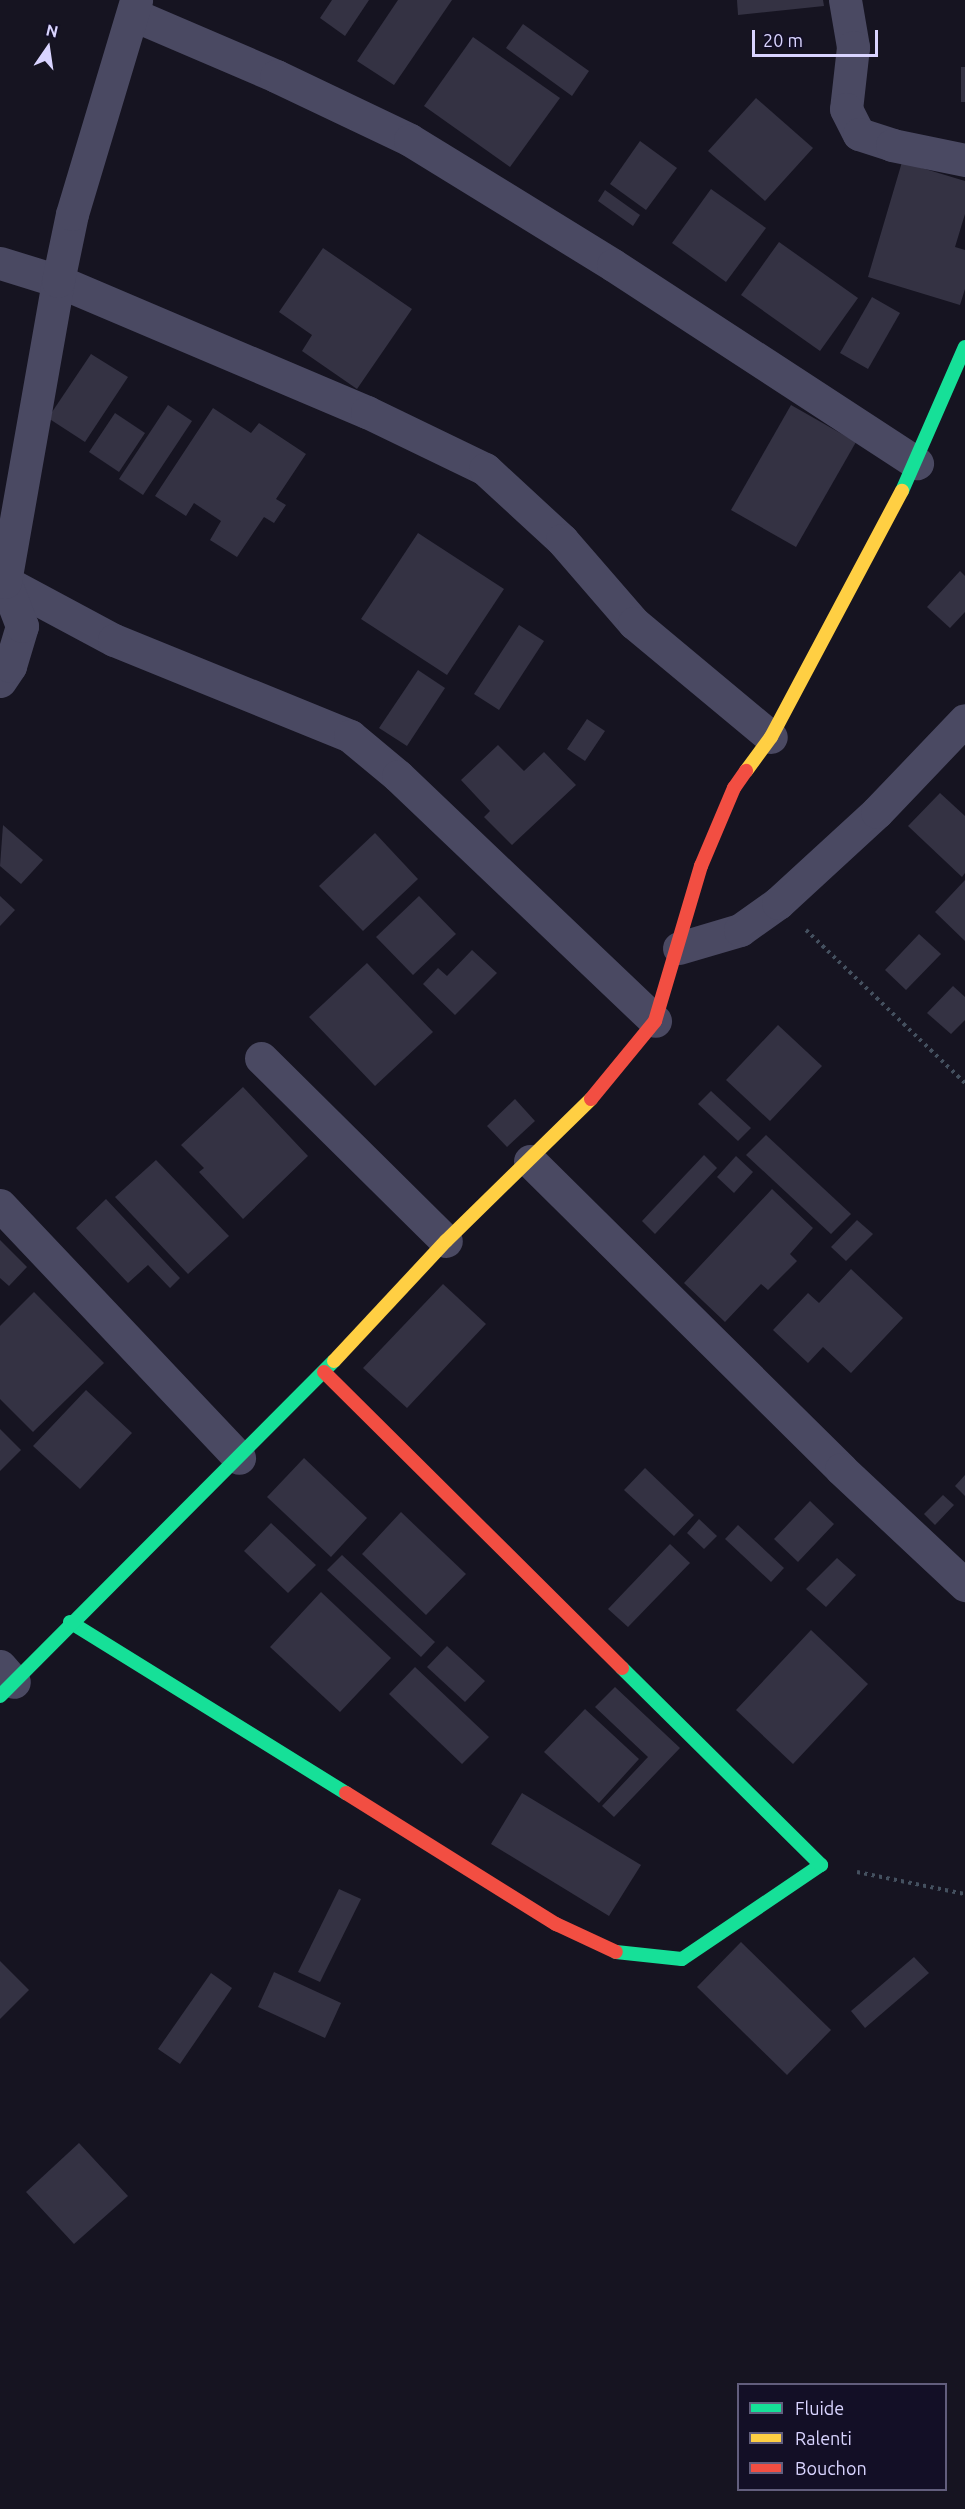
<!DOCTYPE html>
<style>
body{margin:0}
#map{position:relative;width:965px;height:2509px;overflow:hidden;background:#161421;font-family:Ubuntu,sans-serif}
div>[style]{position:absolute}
.building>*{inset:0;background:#343243}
.path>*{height:4px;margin-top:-2px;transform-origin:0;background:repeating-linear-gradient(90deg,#44505f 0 3px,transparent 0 7.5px)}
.street>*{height:33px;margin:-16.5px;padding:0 16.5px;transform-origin:16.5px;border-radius:16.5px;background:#4a4962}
.fast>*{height:14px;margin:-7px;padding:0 7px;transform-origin:7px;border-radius:7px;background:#16e098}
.slow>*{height:14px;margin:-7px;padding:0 7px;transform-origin:7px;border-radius:7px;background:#ffcf43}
.jam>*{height:14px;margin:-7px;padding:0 7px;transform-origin:7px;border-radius:7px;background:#f24e42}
span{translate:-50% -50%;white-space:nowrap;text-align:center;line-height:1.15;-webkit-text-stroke:5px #130f26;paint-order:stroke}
.legend{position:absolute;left:737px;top:2383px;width:210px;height:108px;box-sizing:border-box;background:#130f26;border:2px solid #625e7d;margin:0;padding:8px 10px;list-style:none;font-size:18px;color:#d9d4ff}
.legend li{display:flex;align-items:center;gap:12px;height:30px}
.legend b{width:30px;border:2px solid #625e7d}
.north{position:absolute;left:18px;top:18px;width:60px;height:60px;-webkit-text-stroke:4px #130f26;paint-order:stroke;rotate:13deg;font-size:16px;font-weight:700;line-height:24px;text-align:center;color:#d9d4ff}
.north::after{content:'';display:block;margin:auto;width:21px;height:27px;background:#d9d4ff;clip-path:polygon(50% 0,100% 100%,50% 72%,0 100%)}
.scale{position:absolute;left:752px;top:30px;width:126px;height:27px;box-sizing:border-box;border:3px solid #d9d4ff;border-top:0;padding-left:8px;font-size:18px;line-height:21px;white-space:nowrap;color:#d9d4ff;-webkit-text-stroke:4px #130f26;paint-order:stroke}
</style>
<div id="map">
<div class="building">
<div style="clip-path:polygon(332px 0,369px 0,345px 36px,320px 18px)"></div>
<div style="clip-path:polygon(398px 0,452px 0,394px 85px,357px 61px)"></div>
<div style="clip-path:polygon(737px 0,823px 0,824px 6px,738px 15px)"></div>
<div style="clip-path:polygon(523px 24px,589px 71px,572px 96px,506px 48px)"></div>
<div style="clip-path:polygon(473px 37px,560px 98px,510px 167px,424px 106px)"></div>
<div style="clip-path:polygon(961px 67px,965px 67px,965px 102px,961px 102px)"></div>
<div style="clip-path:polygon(756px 98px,813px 148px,765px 201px,708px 151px)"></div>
<div style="clip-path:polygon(640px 141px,677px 168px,646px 210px,610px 184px)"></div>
<div style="clip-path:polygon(902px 162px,965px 181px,965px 214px,955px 247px,965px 250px,965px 289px,960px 305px,868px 277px)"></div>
<div style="clip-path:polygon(711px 189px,766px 228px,726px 282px,672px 243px)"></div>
<div style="clip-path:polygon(605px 190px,640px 215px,633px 226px,598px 201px)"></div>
<div style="clip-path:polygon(779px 242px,858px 298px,820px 351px,741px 295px)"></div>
<div style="clip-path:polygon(323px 248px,412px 309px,357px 389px,302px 351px,312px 335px,279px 312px)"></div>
<div style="clip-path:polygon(872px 297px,900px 313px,868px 369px,840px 353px)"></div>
<div style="clip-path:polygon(91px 354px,128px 377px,85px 442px,48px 418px)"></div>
<div style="clip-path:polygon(168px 405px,192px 421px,143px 495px,119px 479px)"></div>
<div style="clip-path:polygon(791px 405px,856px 442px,796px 547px,731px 510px)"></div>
<div style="clip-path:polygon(213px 408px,251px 433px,259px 423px,306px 454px,276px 499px,286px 505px,274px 523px,264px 517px,237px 557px,210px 540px,221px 521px,194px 503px,186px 516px,155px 496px)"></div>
<div style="clip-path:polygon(115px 413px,145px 433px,119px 472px,89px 452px)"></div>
<div style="clip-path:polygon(418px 533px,504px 589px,447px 675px,361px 619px)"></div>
<div style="clip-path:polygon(960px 571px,965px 576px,965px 612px,950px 628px,927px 607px)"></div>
<div style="clip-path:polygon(519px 625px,544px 641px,499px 710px,474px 694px)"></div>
<div style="clip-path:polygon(418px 670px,445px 688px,407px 746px,379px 728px)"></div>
<div style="clip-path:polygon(587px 719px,605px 731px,585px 761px,567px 749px)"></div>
<div style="clip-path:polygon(498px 745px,524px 771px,544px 752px,576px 785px,512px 845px,484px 817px,490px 811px,461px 780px)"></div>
<div style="clip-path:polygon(940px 793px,965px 816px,965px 873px,962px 877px,908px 826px)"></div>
<div style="clip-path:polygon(3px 825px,43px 860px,21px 884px,0 866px)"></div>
<div style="clip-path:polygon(375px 833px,418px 879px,363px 931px,319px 886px)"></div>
<div style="clip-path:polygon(965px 880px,965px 941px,935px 912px)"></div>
<div style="clip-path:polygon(0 896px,15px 910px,0 926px)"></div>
<div style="clip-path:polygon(419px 896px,456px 934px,413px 975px,376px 937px)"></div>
<div style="clip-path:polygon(919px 934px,941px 954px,906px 990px,885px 970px)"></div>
<div style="clip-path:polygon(472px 950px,497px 973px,455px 1015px,423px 984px,438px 968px,447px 976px)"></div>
<div style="clip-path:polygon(367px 963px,433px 1032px,375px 1086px,309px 1017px)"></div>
<div style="clip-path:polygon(953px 986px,965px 997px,965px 1020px,951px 1034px,927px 1013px)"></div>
<div style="clip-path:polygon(778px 1025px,822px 1066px,770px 1121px,726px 1080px)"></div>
<div style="clip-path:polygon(243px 1087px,308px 1156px,243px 1219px,199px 1172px,204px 1168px,181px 1145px)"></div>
<div style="clip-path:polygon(711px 1091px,751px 1128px,738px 1141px,698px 1104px)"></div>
<div style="clip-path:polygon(515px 1099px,535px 1121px,507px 1147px,487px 1126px)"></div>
<div style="clip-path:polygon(766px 1135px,851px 1214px,831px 1234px,746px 1155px)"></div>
<div style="clip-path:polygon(704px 1155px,717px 1168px,655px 1234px,642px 1221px)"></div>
<div style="clip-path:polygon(736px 1156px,753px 1172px,734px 1193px,717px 1177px)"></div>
<div style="clip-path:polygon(156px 1160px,229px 1236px,188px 1274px,115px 1197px)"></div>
<div style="clip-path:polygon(772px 1189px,813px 1228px,790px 1254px,797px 1261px,768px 1290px,761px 1284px,725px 1322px,684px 1283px)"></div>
<div style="clip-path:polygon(106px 1199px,180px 1278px,170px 1288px,148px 1265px,128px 1283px,76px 1228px)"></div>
<div style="clip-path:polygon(857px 1220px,873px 1234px,846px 1261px,831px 1247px)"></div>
<div style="clip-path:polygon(0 1240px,27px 1267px,9px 1286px,0 1278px)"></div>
<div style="clip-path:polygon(851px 1269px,903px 1318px,851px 1373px,823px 1347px,808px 1363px,773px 1330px,808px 1293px,819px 1303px)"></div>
<div style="clip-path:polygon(443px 1284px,486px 1324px,407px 1408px,363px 1368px)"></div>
<div style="clip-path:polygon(34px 1292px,104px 1363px,33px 1432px,0 1399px,0 1326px)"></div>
<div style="clip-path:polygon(86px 1390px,132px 1433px,80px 1489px,33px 1446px)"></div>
<div style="clip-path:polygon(0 1429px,21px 1450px,0 1471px)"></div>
<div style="clip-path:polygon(304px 1458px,367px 1518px,331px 1557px,267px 1497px)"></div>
<div style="clip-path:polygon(645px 1468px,694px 1515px,674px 1536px,624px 1490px)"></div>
<div style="clip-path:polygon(965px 1475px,965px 1496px,955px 1486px)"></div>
<div style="clip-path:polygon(943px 1495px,954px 1505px,935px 1525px,924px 1514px)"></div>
<div style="clip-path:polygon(810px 1501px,834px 1524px,798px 1562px,774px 1539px)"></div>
<div style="clip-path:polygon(401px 1512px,466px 1574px,426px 1615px,362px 1554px)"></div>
<div style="clip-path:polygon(699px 1519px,717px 1536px,704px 1549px,687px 1533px)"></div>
<div style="clip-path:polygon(271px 1523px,316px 1565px,288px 1593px,244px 1551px)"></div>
<div style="clip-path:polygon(738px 1525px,784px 1568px,771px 1582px,725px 1539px)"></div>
<div style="clip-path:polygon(670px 1544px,690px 1563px,628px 1627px,608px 1609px)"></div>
<div style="clip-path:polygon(342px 1555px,435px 1642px,421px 1657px,327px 1570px)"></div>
<div style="clip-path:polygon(837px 1558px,856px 1575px,826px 1607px,806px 1589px)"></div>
<div style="clip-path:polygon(321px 1592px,391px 1658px,340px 1712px,270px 1647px)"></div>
<div style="clip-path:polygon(811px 1630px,868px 1684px,793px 1764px,736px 1710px)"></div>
<div style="clip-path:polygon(447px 1646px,485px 1681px,465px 1702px,427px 1667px)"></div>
<div style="clip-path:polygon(415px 1667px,489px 1737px,462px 1764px,389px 1694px)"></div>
<div style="clip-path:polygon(615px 1687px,680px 1748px,614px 1817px,602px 1806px,648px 1757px,595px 1707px)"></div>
<div style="clip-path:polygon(585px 1709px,639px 1759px,599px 1803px,544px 1752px)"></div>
<div style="clip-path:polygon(522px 1793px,641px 1865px,609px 1916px,491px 1844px)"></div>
<div style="clip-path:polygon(339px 1889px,361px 1899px,320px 1982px,298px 1972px)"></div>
<div style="clip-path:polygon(741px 1942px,831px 2030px,787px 2075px,697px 1987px)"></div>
<div style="clip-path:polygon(914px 1957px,929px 1973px,865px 2028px,851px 2011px)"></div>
<div style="clip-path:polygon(0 1961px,29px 1990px,0 2019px)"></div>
<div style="clip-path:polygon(274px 1972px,341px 2003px,325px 2038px,258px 2007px)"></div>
<div style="clip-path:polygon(211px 1973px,232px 1988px,180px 2064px,158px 2049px)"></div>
<div style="clip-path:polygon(79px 2143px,128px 2196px,74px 2244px,26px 2192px)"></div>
</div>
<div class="path">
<div style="left:806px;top:930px;width:221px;rotate:43.9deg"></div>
<div style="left:857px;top:1872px;width:110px;rotate:11.5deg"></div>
</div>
<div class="street">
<div style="left:845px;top:0;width:48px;rotate:80.3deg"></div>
<div style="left:853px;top:47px;width:62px;rotate:96.4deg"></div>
<div style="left:846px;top:109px;width:28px;rotate:63deg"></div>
<div style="left:859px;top:134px;width:35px;rotate:18deg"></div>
<div style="left:892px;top:145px;width:75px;rotate:11.6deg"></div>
<div style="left:134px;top:15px;width:155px;rotate:23.2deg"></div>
<div style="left:276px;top:76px;width:148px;rotate:25.5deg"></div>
<div style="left:410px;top:140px;width:238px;rotate:31.6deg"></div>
<div style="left:613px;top:265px;width:363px;rotate:33.1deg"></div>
<div style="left:0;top:263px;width:61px;rotate:17.2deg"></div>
<div style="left:58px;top:281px;width:336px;rotate:23deg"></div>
<div style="left:367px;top:412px;width:131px;rotate:25.8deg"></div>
<div style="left:485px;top:469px;width:105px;rotate:42.7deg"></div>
<div style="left:562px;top:540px;width:110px;rotate:49.1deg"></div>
<div style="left:634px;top:623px;width:178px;rotate:39.8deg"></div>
<div style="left:0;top:579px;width:129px;rotate:28.2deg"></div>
<div style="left:114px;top:640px;width:255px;rotate:22.1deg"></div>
<div style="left:350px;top:736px;width:62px;rotate:39.8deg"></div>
<div style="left:398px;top:776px;width:355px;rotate:43.6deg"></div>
<div style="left:0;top:681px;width:18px;rotate:-56deg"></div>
<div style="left:10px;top:666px;width:42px;rotate:-73.3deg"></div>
<div style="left:22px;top:626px;width:47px;rotate:-111.1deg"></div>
<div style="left:5px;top:582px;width:306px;rotate:-80deg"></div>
<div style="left:58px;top:281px;width:68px;rotate:-78.2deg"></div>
<div style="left:72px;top:214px;width:223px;rotate:-73.3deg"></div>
<div style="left:679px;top:948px;width:64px;rotate:-16.4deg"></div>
<div style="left:740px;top:930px;width:47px;rotate:-35.4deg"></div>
<div style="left:778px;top:903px;width:134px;rotate:-42.6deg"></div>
<div style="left:877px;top:812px;width:127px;rotate:-46.3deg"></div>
<div style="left:261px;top:1058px;width:260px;rotate:44.7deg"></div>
<div style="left:530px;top:1161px;width:438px;rotate:44.7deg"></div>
<div style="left:841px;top:1469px;width:170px;rotate:43.1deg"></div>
<div style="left:0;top:1205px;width:348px;rotate:46.6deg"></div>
<div style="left:0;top:1666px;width:21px;rotate:49deg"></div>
</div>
<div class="fast">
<div style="left:902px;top:491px;width:157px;rotate:-66.4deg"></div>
<div style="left:70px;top:1622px;width:325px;rotate:31.8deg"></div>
<div style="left:0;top:1696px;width:473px;rotate:-45.1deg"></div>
<div style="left:616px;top:1952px;width:66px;rotate:6.1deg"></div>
<div style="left:682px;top:1959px;width:168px;rotate:-34.1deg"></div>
<div style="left:821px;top:1865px;width:280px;rotate:-135.3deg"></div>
</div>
<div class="slow">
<div style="left:746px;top:771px;width:42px;rotate:-53.7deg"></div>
<div style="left:771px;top:737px;width:279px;rotate:-62deg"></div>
<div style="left:334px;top:1361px;width:164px;rotate:-47deg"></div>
<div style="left:446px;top:1241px;width:203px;rotate:-44.4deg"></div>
</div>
<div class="jam">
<div style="left:591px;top:1099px;width:101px;rotate:-50.6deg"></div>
<div style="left:655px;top:1021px;width:162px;rotate:-73.5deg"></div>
<div style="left:701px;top:866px;width:85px;rotate:-67.1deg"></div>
<div style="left:734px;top:788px;width:21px;rotate:-55deg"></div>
<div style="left:324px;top:1372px;width:420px;rotate:44.8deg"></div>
<div style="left:346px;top:1793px;width:248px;rotate:32deg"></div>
<div style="left:556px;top:1924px;width:66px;rotate:25deg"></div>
</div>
<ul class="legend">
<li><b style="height:8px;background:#16e098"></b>Fluide</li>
<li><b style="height:8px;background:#ffcf43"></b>Ralenti</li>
<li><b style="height:8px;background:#f24e42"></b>Bouchon</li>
</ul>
<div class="north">N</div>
<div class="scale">20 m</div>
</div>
